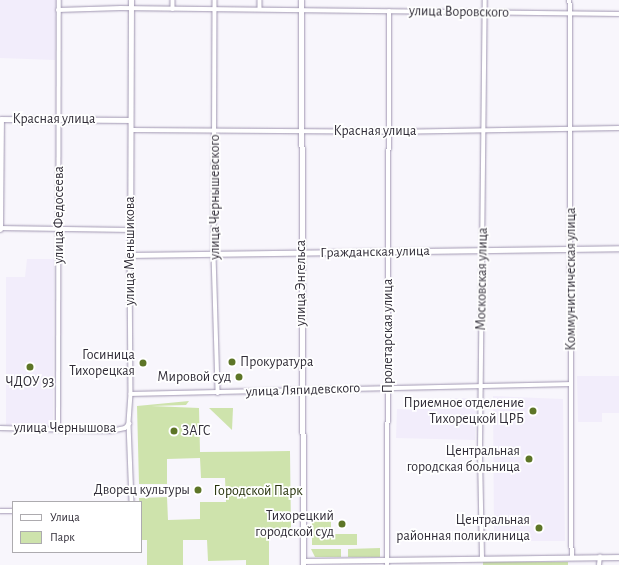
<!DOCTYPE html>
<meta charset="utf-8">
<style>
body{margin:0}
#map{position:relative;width:619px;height:565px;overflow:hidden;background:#f8f6fc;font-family:"Alegreya Sans",sans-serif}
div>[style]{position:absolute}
.built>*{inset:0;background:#f2edfb}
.green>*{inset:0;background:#cee3ac}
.roads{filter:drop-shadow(0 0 1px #a096b1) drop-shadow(0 0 1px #a096b1)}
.street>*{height:3.5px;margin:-1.75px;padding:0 1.75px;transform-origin:1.75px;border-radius:1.75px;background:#fff}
.secondary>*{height:5px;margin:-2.5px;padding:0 2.5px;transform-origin:2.5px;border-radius:2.5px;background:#fff}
.dots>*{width:11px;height:11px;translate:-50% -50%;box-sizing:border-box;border:2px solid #fff;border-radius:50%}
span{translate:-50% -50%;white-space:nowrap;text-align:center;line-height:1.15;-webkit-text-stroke:3.5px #fff;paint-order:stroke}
.street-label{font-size:14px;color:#312d38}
.poi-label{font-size:14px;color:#312d38}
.right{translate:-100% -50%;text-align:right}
.left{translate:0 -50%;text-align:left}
.park-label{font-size:14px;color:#26320b}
.legend{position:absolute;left:12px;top:501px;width:130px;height:52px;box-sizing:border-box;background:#fff;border:1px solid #adabaf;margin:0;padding:5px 7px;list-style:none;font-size:12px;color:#312d38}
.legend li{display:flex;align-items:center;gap:8px;height:20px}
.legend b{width:20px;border:1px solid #adabaf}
</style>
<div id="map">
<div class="built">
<div style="clip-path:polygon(0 0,56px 0,55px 60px,0 58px)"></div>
<div style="clip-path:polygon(27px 259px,54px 259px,53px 420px,50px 421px,50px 426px,6px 425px,6px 277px,25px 277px)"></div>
<div style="clip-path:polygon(577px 376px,619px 376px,619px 413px,602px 413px,602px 422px,578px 422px)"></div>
<div style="clip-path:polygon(493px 396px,563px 399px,565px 541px,523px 541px,516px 533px,494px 533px)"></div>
<div style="clip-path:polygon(476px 398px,475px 440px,396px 438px,397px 409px,412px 410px,412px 399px)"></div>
</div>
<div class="green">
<div style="clip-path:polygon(189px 401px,186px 405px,151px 406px,199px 408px,200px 452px,290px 451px,291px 532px,269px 533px,269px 565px,246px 565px,246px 560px,208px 561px,207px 540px,183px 540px,183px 565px,147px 565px,147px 540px,141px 540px,139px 498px,167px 497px,168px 520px,200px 519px,200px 502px,226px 502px,225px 478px,201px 478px,200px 458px,167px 459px,167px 484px,139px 484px,137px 406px)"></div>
<div style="clip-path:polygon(209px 408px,233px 408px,232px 430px)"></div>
<div style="clip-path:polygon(312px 517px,331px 517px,331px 534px,357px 534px,357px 545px,312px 545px)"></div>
<div style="clip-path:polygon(380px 548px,380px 557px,348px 557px,348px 549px)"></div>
<div style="clip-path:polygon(311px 549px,341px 549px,341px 557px,315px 557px)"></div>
<div style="clip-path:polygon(483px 562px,568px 562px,568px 565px,483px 565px)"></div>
</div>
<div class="roads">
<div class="street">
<div style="left:173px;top:0;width:9px;rotate:90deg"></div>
<div style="left:215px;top:0;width:255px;rotate:90.2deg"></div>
<div style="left:214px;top:255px;width:138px;rotate:88.3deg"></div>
<div style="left:260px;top:0;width:9px;rotate:90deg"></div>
<div style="left:570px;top:0;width:558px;rotate:89.79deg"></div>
<div style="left:58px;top:10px;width:63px;rotate:-1.8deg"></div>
<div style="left:121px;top:8px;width:498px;rotate:0.7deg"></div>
<div style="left:131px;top:130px;width:257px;rotate:0.4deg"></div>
<div style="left:388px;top:132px;width:231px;rotate:-1deg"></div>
<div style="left:0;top:228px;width:130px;rotate:0.9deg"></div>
<div style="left:130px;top:255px;width:139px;rotate:89.6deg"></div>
<div style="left:131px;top:394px;width:30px;rotate:94deg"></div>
<div style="left:129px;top:424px;width:78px;rotate:87.8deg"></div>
<div style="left:131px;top:394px;width:440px;rotate:-1.3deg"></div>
<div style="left:0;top:428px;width:111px;rotate:1.5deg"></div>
<div style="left:111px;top:431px;width:14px;rotate:-12deg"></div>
<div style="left:125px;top:428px;width:6px;rotate:-45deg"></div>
<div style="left:58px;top:429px;width:429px;rotate:-89.9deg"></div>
<div style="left:0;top:511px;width:13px"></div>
<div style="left:482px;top:558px;width:108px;rotate:-91.1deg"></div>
<div style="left:480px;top:450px;width:450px;rotate:-89.4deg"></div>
<div style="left:387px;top:565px;width:553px;rotate:-89.79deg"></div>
<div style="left:599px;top:565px;width:8px;rotate:-83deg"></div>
</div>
<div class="secondary">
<div style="left:131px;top:0;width:255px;rotate:90.2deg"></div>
<div style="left:130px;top:255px;width:489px;rotate:-0.8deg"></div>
<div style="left:301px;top:0;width:565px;rotate:89.8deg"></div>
<div style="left:0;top:229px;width:110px;rotate:-89.5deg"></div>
<div style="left:1px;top:119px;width:129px;rotate:0.4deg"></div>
<div style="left:303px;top:561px;width:316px;rotate:-0.7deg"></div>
</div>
</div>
<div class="dots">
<div style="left:232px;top:362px;background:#5d7527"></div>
<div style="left:143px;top:363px;background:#5d7527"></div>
<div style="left:30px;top:367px;background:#5d7527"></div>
<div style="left:239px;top:377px;background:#5d7527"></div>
<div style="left:533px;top:411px;background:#5d7527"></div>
<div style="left:174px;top:431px;background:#5d7527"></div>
<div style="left:529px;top:459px;background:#5d7527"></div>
<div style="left:198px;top:490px;background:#5d7527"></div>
<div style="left:342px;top:524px;background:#5d7527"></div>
<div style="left:539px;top:528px;background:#5d7527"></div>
</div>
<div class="street-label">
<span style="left:459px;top:12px;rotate:1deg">улица Воровского</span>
<span style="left:54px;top:119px">Красная улица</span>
<span style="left:375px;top:131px">Красная улица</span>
<span style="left:215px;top:197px;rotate:-90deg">улица Чернышевского</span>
<span style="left:59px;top:215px;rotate:-90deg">улица Федосеева</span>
<span style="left:130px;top:251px;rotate:-90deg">улица Меньшикова</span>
<span style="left:375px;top:252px;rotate:-1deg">Гражданская улица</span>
<span style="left:482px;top:279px;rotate:-89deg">Московская улица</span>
<span style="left:571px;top:279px;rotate:-90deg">Коммунистическая улица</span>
<span style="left:301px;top:283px;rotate:-90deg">улица Энгельса</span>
<span style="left:388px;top:336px;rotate:-90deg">Пролетарская улица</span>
<span style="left:303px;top:390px;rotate:-2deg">улица Ляпидевского</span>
<span style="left:65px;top:428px">улица Чернышова</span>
</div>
<div class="poi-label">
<span class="right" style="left:135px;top:363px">Госиница<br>Тихорецкая</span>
<span class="left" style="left:240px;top:362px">Прокуратура</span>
<span class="right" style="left:231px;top:377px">Мировой суд</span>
<span style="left:30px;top:382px">ЧДОУ 93</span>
<span class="right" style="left:524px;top:411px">Приемное отделение<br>Тихорецкой ЦРБ</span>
<span class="left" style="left:182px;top:431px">ЗАГС</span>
<span class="right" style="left:520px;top:459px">Центральная<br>городская больница</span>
<span class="right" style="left:190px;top:490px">Дворец культуры</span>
<span class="right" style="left:334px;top:524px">Тихорецкий<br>городской суд</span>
<span class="right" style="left:530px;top:528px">Центральная<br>районная поликлиница</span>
</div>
<div class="park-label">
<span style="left:258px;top:491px">Городской Парк</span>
</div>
<ul class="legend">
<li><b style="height:5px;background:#fff"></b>Улица</li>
<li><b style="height:11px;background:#cee3ac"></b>Парк</li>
</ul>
</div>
